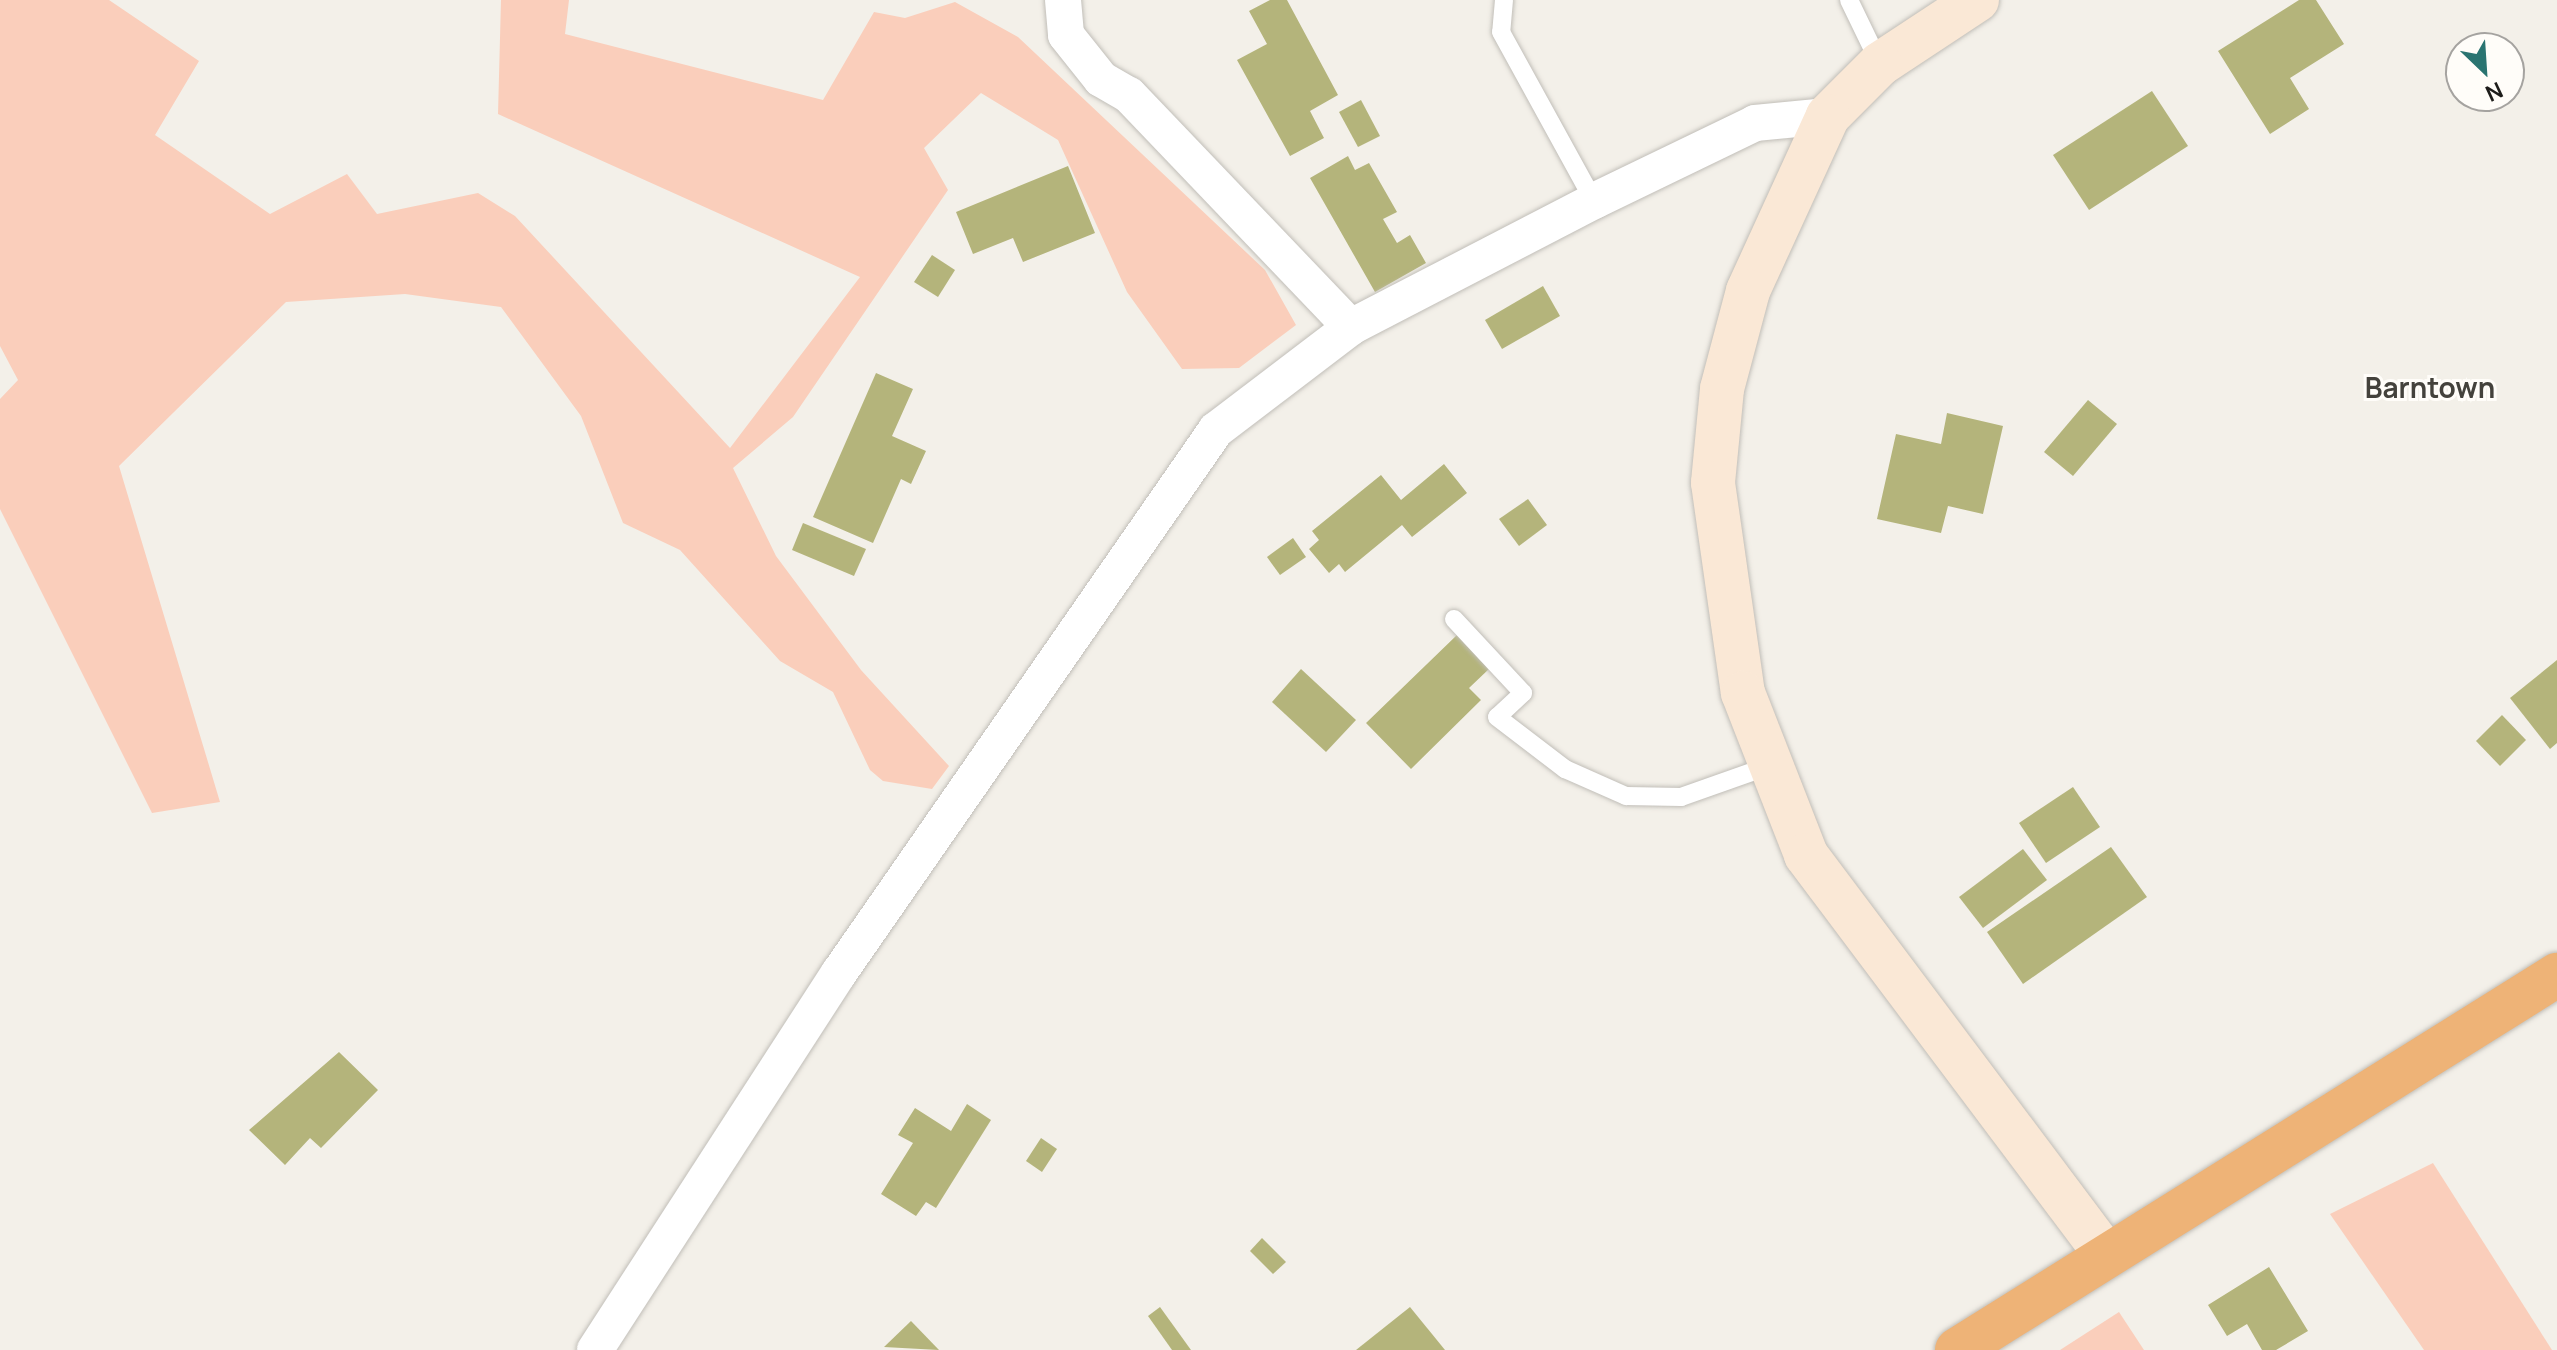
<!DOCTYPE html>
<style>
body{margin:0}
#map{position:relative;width:2557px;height:1350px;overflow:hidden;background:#f3f0e9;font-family:Manrope,sans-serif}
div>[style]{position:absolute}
.green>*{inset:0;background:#facebb}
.building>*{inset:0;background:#b4b47b}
.roads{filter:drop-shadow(0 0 2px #c1beb8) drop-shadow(0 0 2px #c1beb8)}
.lane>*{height:18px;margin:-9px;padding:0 9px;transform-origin:9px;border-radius:9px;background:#fff}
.street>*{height:36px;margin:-18px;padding:0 18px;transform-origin:18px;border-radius:18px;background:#fff}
.secondary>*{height:44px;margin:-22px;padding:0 22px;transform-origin:22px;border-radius:22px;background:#fae8d6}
.highway>*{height:44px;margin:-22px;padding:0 22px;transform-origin:22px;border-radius:22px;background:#eeb377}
span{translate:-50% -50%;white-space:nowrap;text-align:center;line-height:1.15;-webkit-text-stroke:6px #fffdf9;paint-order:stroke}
.quarter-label{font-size:28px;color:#44423c;font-weight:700}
.north{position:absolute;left:2445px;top:32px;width:80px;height:80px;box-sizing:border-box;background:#fffdf9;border:2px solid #a5a3a0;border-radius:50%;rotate:155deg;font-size:22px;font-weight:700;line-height:32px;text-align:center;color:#1d1c1a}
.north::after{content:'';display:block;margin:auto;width:28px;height:36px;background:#2a7471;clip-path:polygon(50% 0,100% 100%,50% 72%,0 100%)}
</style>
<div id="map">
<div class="green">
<div style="clip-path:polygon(0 0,109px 0,199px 61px,155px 135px,270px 214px,347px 174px,377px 214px,478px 193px,515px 216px,730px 448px,860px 277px,498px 114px,501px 0,569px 0,565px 34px,823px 100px,874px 12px,905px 18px,955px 2px,1018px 37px,1265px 270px,1296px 325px,1239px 368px,1182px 369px,1127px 292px,1058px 140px,981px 93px,924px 148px,948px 190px,793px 417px,733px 468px,776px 556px,861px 670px,949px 766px,932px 789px,883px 781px,870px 770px,833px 692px,780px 661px,680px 550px,623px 523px,581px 416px,501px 307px,405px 294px,286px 302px,119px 466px,220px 802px,152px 813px,0 509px,0 399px,18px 380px,0 346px)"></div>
<div style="clip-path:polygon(2433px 1163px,2552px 1350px,2424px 1350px,2330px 1214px)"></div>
<div style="clip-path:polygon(2119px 1312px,2144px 1350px,2060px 1350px)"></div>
</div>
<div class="building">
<div style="clip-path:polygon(1270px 0,1287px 0,1338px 95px,1310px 111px,1324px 138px,1290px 156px,1237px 60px,1267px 44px,1249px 11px)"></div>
<div style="clip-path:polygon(2299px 0,2316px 0,2344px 44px,2290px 78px,2309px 109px,2270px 134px,2218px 51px)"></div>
<div style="clip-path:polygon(2152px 91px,2188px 146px,2089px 210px,2053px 155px)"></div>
<div style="clip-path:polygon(1361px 100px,1380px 136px,1358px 147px,1339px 112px)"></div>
<div style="clip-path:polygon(1348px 156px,1355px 170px,1369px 163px,1397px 212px,1383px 219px,1397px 243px,1410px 235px,1426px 263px,1375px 292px,1310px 178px)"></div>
<div style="clip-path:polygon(1068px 166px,1095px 233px,1023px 262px,1013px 238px,973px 254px,956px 212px)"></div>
<div style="clip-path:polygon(932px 255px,955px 270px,938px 297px,914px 282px)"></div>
<div style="clip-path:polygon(1543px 286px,1560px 316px,1502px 349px,1485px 320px)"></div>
<div style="clip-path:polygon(876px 373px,913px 389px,892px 436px,926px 451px,911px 484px,901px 479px,873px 543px,813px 517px)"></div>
<div style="clip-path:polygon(2088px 400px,2117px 424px,2073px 476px,2044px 452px)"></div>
<div style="clip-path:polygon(1947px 413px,2003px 426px,1983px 514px,1948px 506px,1941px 533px,1877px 519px,1896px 434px,1941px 444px)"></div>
<div style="clip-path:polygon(1444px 464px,1467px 493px,1412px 537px,1402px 525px,1345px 572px,1339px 564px,1329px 573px,1309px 549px,1319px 540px,1312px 531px,1381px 475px,1401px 500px)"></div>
<div style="clip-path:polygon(1528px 499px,1547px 525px,1519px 546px,1499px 519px)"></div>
<div style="clip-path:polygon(803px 523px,866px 549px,854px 576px,792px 550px)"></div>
<div style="clip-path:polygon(1293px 538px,1306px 557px,1280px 575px,1267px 557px)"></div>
<div style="clip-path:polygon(1457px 635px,1490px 668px,1469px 688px,1481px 700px,1411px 769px,1366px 723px)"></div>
<div style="clip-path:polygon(2557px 660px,2557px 743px,2550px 749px,2510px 698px)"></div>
<div style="clip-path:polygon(1301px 669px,1356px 720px,1326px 752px,1272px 702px)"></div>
<div style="clip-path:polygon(2502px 715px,2526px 740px,2500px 766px,2476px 741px)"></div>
<div style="clip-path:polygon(2073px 787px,2100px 827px,2046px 863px,2019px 823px)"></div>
<div style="clip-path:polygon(2111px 847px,2147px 897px,2023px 984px,1987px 932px)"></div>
<div style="clip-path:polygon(2023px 849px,2047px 880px,1983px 928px,1959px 897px)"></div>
<div style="clip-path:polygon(339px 1052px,378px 1090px,321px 1148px,310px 1138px,285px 1165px,249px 1130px)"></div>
<div style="clip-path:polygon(967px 1104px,991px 1120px,936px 1208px,926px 1202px,916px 1216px,881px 1194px,913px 1143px,898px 1135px,915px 1108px,951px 1131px)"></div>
<div style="clip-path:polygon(1041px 1138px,1057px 1149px,1042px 1172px,1026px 1161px)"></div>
<div style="clip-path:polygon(1262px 1238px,1286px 1262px,1273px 1274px,1250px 1251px)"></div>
<div style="clip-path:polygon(2269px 1267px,2308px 1331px,2276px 1350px,2262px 1350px,2247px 1324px,2227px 1336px,2208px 1305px)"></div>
<div style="clip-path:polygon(1160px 1307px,1191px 1350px,1172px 1350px,1148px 1316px)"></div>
<div style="clip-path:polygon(1410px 1307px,1445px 1350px,1356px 1350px)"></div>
<div style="clip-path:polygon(911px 1321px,939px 1350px,884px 1347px)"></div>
</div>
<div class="roads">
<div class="lane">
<div style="left:1504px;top:0;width:32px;rotate:95deg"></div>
<div style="left:1501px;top:32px;width:193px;rotate:61.2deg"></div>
<div style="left:1849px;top:0;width:71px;rotate:64.2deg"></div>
<div style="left:1454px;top:619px;width:101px;rotate:47deg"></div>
<div style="left:1523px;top:693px;width:35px;rotate:137deg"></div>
<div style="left:1497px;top:717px;width:86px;rotate:37.4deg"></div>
<div style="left:1565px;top:769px;width:67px;rotate:23.9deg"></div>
<div style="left:1626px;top:796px;width:55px;rotate:1deg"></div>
<div style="left:1681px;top:797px;width:90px;rotate:-19.4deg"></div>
</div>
<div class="street">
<div style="left:1063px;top:0;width:35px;rotate:85deg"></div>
<div style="left:1066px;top:35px;width:56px;rotate:51.5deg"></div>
<div style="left:1101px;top:79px;width:32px;rotate:30deg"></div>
<div style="left:1129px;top:95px;width:321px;rotate:46.3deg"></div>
<div style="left:595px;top:1350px;width:449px;rotate:-57.1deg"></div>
<div style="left:839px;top:973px;width:661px;rotate:-55.23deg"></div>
<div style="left:1216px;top:430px;width:170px;rotate:-37.3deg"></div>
<div style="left:1351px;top:327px;width:274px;rotate:-27.4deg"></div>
<div style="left:1594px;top:201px;width:179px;rotate:-25.8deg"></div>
<div style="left:1755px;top:123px;width:73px;rotate:-5.5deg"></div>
</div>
<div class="secondary">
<div style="left:1977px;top:0;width:116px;rotate:146.6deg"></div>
<div style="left:1880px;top:64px;width:74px;rotate:135deg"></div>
<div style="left:1828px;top:116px;width:192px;rotate:114.6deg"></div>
<div style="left:1748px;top:291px;width:101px;rotate:104.9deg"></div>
<div style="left:1722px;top:389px;width:94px;rotate:95.5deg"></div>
<div style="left:1713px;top:483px;width:212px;rotate:81.9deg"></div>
<div style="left:1743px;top:693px;width:174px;rotate:68.7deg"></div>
<div style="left:1806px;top:855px;width:500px;rotate:53.1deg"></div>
</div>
<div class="highway">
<div style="left:1957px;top:1350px;width:708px;rotate:-32.01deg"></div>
</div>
</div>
<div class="quarter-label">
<span style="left:2430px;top:387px">Barntown</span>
</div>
<div class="north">N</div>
</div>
